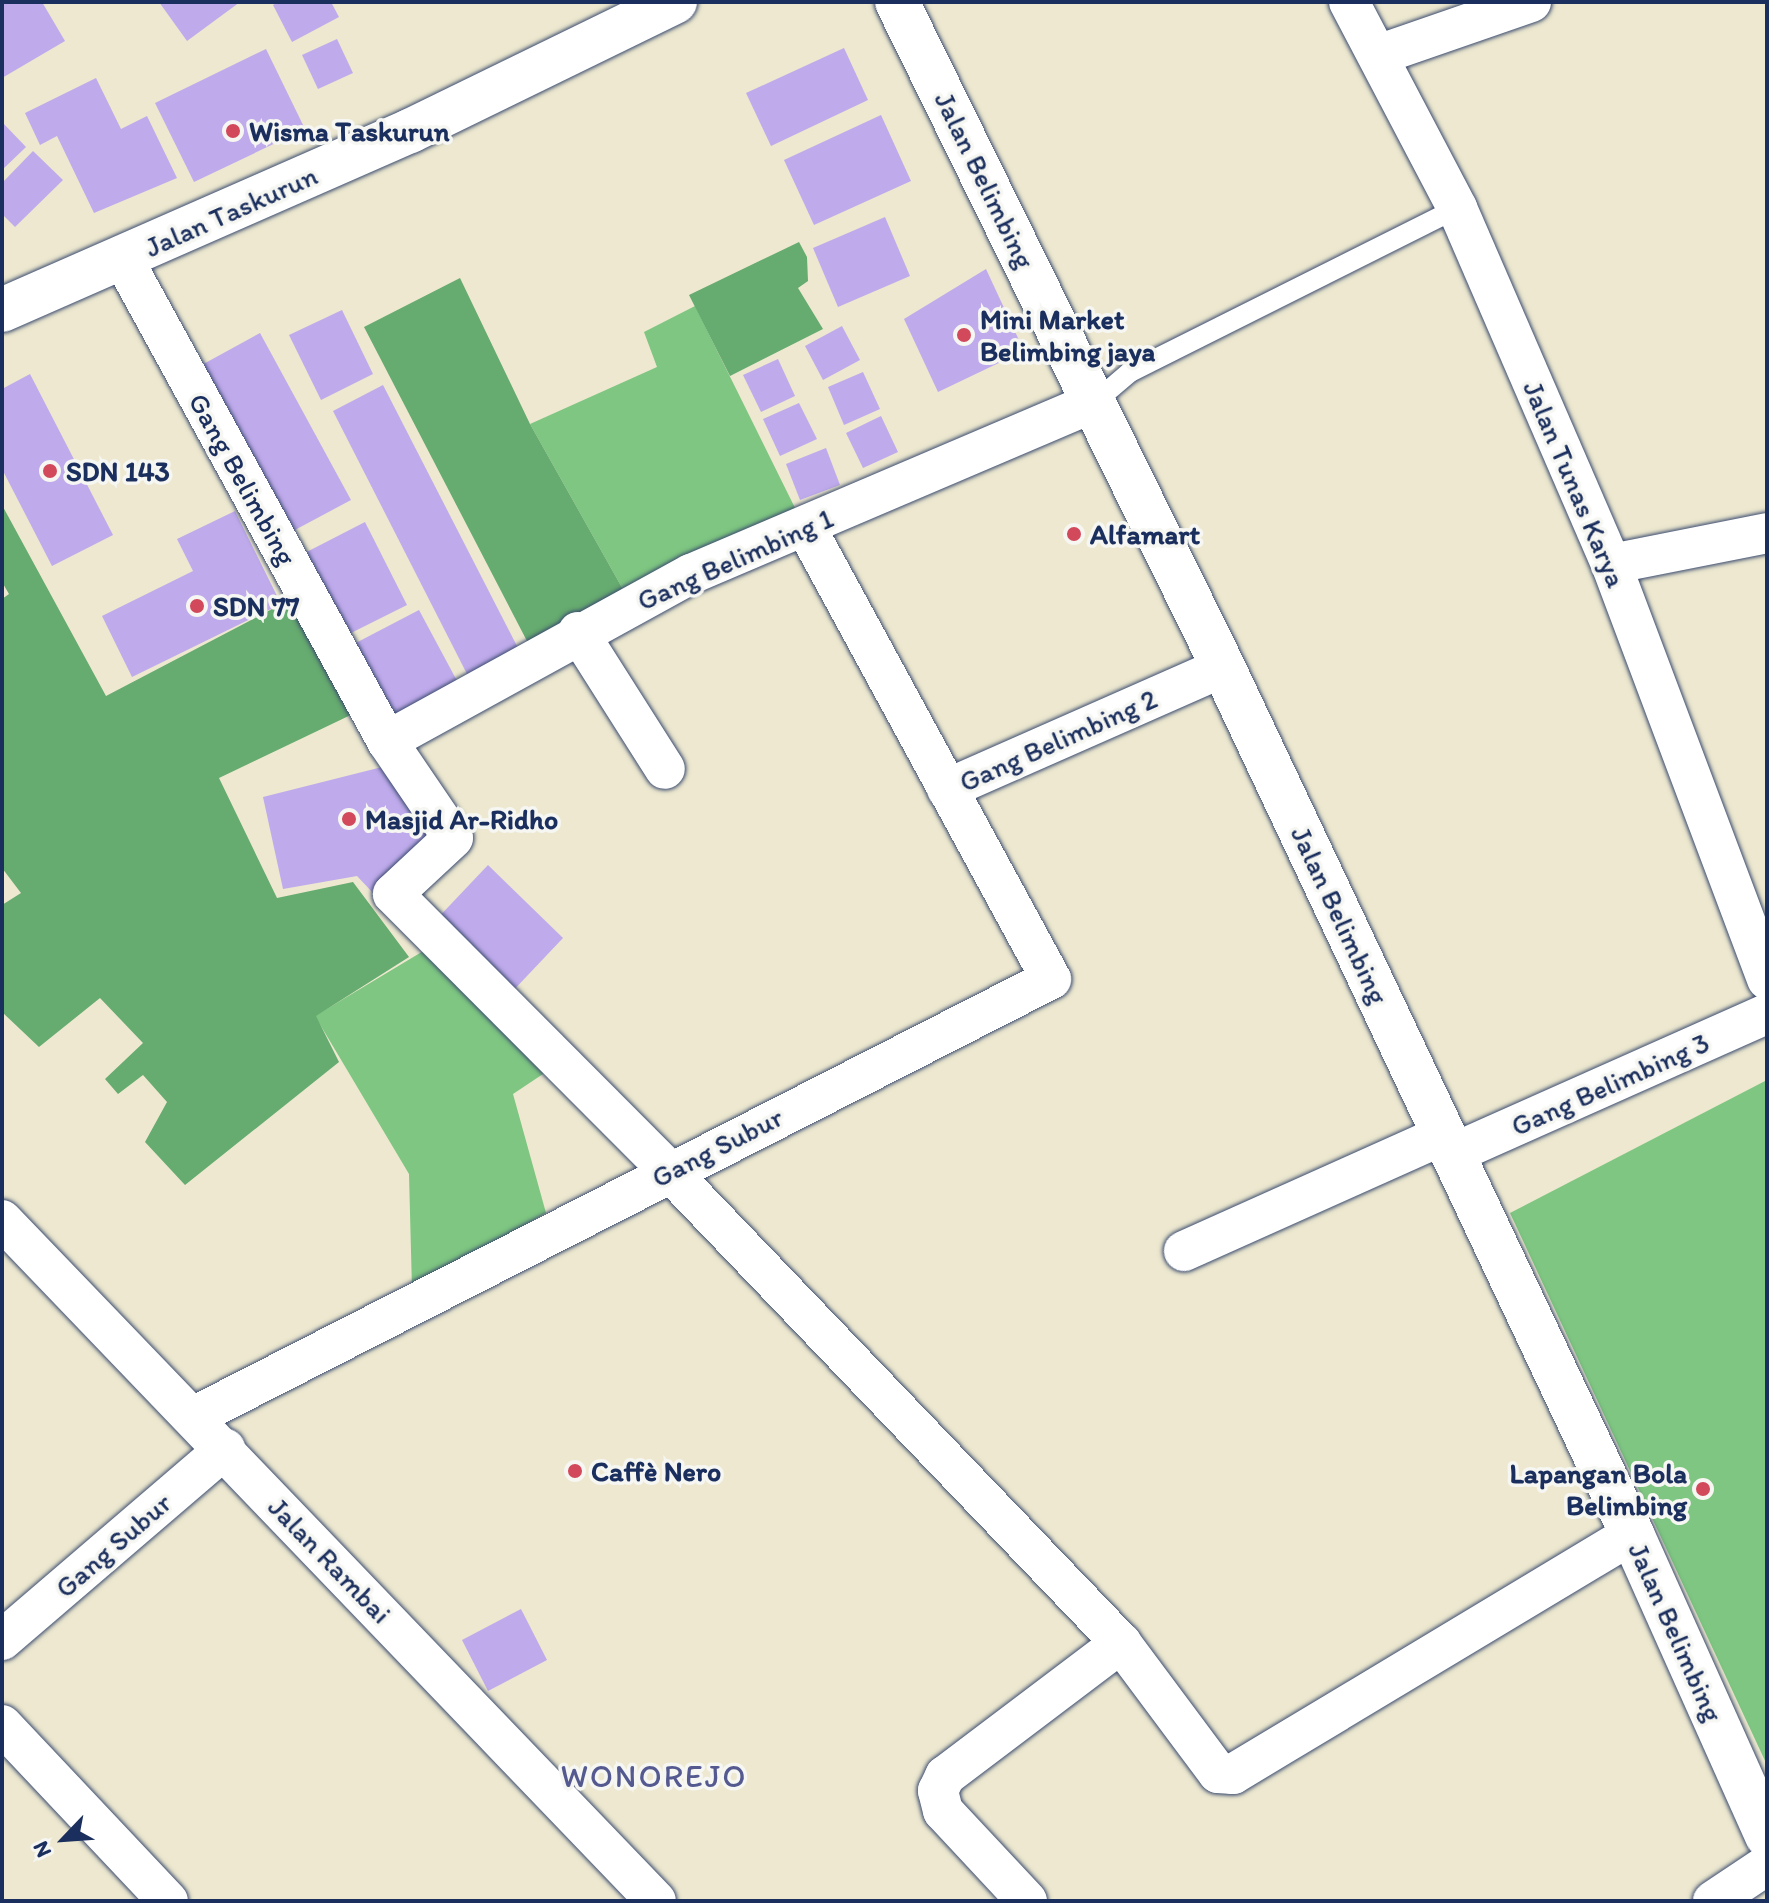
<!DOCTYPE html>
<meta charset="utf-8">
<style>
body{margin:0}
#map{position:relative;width:1769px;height:1903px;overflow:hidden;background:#ede8cf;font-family:Itim,sans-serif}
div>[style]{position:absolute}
.green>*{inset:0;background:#7ec681}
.forest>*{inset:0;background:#66ab6f}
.building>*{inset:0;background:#bfaaec}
.roads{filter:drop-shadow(0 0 2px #3a4b6f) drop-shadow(0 0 2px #3a4b6f)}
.lane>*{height:20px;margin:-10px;padding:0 10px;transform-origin:10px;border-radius:10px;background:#fff}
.street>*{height:40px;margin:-20px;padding:0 20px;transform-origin:20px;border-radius:20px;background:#fff}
.secondary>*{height:44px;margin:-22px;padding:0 22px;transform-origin:22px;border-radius:22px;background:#fff}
.dots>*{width:22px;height:22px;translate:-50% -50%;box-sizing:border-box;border:4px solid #f6f6f2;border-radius:50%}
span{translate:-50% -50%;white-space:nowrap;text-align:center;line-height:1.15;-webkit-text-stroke:7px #f6f6f2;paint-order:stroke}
.poi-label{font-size:28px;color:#1b2f5e;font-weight:700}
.left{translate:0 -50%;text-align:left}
.right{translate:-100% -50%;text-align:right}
.street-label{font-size:28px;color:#1b2f5e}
.quarter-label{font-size:32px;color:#545a90;letter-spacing:2px}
.frame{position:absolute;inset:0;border:4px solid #1b2f5e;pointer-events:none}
.north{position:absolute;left:24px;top:1799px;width:80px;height:80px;-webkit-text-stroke:6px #f6f6f2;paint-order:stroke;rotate:245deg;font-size:22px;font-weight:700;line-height:32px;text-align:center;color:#1b2f5e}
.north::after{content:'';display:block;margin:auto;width:28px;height:36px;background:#1b2f5e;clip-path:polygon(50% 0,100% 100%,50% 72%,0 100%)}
</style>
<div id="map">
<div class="green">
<div style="clip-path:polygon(695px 306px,798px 514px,625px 593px,530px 424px,657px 367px,644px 332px)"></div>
<div style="clip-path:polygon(440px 941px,561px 1062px,513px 1094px,546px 1213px,412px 1289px,409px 1174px,315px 1016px)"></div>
<div style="clip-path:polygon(1767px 1080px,1767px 1765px,1510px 1213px)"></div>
</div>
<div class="forest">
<div style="clip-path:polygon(799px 242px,807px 257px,808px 281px,798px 288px,823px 329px,730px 376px,689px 295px)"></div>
<div style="clip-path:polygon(460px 278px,530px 424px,625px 593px,528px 643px,364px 327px)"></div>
<div style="clip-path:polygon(2px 505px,106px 696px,295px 597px,357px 712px,219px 778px,277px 898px,353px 882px,409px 957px,316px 1016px,339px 1062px,185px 1185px,145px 1142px,167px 1102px,143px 1075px,118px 1094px,105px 1079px,143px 1043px,100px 998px,39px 1047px,2px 1012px,2px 905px,21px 893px,2px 868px,2px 599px,9px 594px,2px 582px)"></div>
</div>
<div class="building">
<div style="clip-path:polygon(2px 2px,42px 2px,65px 41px,2px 78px)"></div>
<div style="clip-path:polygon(159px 2px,240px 2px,187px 41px)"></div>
<div style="clip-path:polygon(278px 2px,331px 2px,339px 17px,292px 42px,273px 5px)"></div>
<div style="clip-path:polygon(337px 39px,353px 73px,318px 89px,302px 55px)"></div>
<div style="clip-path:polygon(844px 48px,868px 100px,771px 146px,746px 93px)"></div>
<div style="clip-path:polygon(266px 49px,305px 129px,194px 182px,155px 103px)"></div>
<div style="clip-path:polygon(96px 78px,121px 129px,147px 116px,177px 178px,94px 213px,57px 136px,40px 145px,25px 113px)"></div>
<div style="clip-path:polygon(881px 115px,911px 181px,814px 225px,784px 160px)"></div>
<div style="clip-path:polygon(2px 122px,26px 147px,2px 170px)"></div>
<div style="clip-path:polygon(33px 151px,63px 180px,15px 227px,2px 214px,2px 183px)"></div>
<div style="clip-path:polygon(885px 217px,910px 276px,838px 307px,813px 248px)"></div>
<div style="clip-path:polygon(986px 269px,1024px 351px,938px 392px,904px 319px)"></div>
<div style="clip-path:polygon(342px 310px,373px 374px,321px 400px,289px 335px)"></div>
<div style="clip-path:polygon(842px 326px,860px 360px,823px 380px,805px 346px)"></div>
<div style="clip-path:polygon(260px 333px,351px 500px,278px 539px,187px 373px)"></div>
<div style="clip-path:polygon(778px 359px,795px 396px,761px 412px,743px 375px)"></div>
<div style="clip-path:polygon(863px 372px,880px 409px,844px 425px,828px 387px)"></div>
<div style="clip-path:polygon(30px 374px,113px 535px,52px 566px,2px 469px,2px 389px)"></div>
<div style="clip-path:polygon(383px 385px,518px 648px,467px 674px,333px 411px)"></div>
<div style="clip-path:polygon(799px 403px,817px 439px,780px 456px,763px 419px)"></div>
<div style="clip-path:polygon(881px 416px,898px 452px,863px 468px,846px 433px)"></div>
<div style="clip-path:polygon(826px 448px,840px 485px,800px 500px,786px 464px)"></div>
<div style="clip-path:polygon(235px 511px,281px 604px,132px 677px,102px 616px,193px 571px,177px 539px)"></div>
<div style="clip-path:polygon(365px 522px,407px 605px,337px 640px,295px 558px)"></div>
<div style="clip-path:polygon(419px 610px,463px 692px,394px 729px,350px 646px)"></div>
<div style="clip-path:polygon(398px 763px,439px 842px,374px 894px,357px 876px,283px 889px,263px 797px)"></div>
<div style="clip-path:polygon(488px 865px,563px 938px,509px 995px,434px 922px)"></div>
<div style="clip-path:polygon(521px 1609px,547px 1660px,488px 1691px,462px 1640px)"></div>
</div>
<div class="roads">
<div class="lane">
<div style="left:1096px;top:401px;width:45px;rotate:-40.5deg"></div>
<div style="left:1130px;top:372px;width:366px;rotate:-26.6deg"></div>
</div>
<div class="street">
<div style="left:1349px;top:2px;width:233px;rotate:62.3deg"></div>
<div style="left:1457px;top:208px;width:388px;rotate:66.6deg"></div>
<div style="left:1611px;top:564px;width:444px;rotate:69.4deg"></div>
<div style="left:1378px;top:55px;width:162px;rotate:-19.1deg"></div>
<div style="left:123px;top:259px;width:550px;rotate:61.29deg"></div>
<div style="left:387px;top:741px;width:117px;rotate:55.8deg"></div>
<div style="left:453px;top:838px;width:82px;rotate:137deg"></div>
<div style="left:393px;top:894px;width:391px;rotate:45.1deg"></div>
<div style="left:669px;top:1171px;width:654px;rotate:46.24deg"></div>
<div style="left:1121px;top:1643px;width:162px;rotate:53.3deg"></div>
<div style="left:1218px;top:1773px;width:15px;rotate:4deg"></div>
<div style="left:1233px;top:1774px;width:466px;rotate:-31deg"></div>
<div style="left:1611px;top:564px;width:159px;rotate:-11.2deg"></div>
<div style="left:578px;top:632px;width:162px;rotate:57.6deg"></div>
<div style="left:387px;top:741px;width:347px;rotate:-28.8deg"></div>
<div style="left:691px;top:574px;width:440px;rotate:-23.1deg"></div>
<div style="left:947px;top:789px;width:302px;rotate:-23.8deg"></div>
<div style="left:1452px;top:1154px;width:345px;rotate:-24deg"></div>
<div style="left:2px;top:1220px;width:944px;rotate:46.16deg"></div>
<div style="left:1184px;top:1251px;width:284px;rotate:-24.1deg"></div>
<div style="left:193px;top:1417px;width:963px;rotate:-27.04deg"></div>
<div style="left:1051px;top:979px;width:515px;rotate:-118.5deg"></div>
<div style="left:2px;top:1640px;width:294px;rotate:-40.6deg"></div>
<div style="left:2px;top:1725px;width:242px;rotate:46.7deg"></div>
<div style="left:1027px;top:1901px;width:123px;rotate:-133deg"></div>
<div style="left:943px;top:1811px;width:21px;rotate:-104deg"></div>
<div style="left:938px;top:1791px;width:17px;rotate:-65deg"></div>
<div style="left:945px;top:1776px;width:221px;rotate:-37.1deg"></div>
<div style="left:1713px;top:1901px;width:65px;rotate:-33.7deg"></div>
</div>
<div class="secondary">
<div style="left:897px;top:2px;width:741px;rotate:63.88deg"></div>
<div style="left:1223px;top:667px;width:959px;rotate:64.74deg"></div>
<div style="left:1632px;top:1534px;width:331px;rotate:65.9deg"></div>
<div style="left:2px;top:310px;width:446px;rotate:-23.7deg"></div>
<div style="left:410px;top:131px;width:295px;rotate:-26deg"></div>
</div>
</div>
<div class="dots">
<div style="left:233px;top:131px;background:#d1495b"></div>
<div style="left:964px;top:335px;background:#d1495b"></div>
<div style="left:50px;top:471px;background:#d1495b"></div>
<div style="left:1074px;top:534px;background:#d1495b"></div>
<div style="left:197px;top:606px;background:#d1495b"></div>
<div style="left:349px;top:819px;background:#d1495b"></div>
<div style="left:575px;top:1471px;background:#d1495b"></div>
<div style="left:1703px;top:1489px;background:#d1495b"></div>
</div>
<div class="poi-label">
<span class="left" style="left:249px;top:131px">Wisma Taskurun</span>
<span class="left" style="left:980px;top:335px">Mini Market<br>Belimbing jaya</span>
<span class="left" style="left:66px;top:471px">SDN 143</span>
<span class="left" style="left:1090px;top:534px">Alfamart</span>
<span class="left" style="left:213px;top:606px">SDN 77</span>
<span class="left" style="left:365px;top:819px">Masjid Ar-Ridho</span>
<span class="left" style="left:591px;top:1471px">Caffè Nero</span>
<span class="right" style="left:1687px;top:1489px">Lapangan Bola<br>Belimbing</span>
</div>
<div class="street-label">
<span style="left:985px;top:180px;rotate:64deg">Jalan Belimbing</span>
<span style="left:231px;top:211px;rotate:-24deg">Jalan Taskurun</span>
<span style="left:243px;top:479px;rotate:61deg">Gang Belimbing</span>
<span style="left:1575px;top:484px;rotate:67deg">Jalan Tunas Karya</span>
<span style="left:735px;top:559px;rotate:-24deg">Gang Belimbing 1</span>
<span style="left:1058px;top:740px;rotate:-24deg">Gang Belimbing 2</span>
<span style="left:1340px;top:915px;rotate:65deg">Jalan Belimbing</span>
<span style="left:1610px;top:1084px;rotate:-24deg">Gang Belimbing 3</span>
<span style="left:717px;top:1147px;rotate:-27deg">Gang Subur</span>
<span style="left:113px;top:1545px;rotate:-41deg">Gang Subur</span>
<span style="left:330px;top:1560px;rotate:46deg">Jalan Rambai</span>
<span style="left:1676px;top:1632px;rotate:66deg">Jalan Belimbing</span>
</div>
<div class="quarter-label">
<span style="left:654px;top:1776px">WONOREJO</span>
</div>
<div class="frame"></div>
<div class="north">N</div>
</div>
